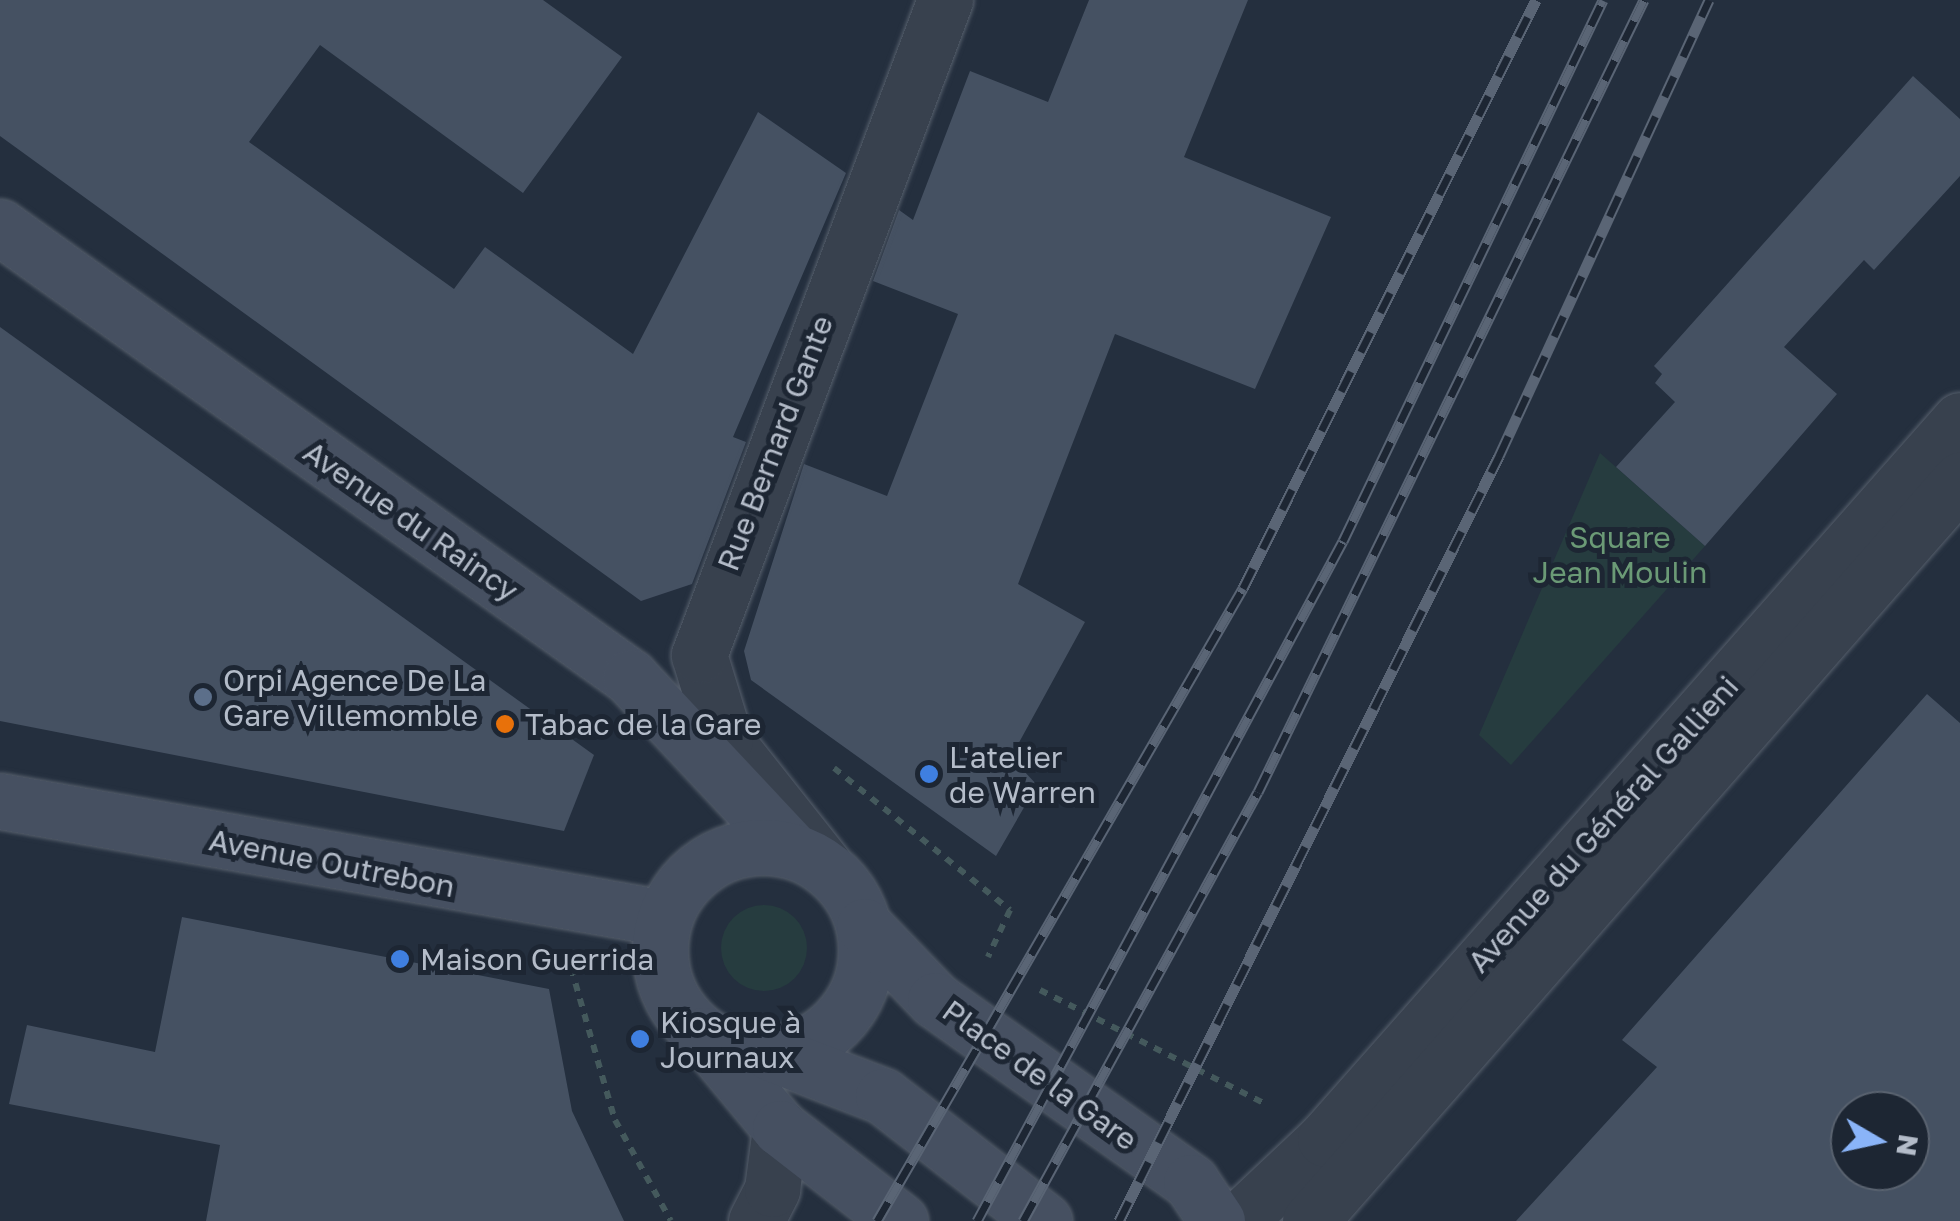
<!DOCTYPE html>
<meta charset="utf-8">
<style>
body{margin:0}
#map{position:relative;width:1960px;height:1221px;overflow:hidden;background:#242f3e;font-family:"Golos Text",sans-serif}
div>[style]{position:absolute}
.green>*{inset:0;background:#263c3f}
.round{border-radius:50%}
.building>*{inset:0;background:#455162}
.path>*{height:6px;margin-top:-3px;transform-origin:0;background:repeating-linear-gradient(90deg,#44595c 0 8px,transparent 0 16px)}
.roads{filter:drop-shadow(0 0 2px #565f6c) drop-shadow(0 0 2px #565f6c)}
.minor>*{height:55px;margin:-27.5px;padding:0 27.5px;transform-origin:27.5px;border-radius:27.5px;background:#38414e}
.tertiary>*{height:55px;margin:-27.5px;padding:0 27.5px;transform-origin:27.5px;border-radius:27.5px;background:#38414e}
.secondary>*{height:55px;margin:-27.5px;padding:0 27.5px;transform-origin:27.5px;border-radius:27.5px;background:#465061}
.secondary>.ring{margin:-27.5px;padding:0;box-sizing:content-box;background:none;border:55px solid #465061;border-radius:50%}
.rail>*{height:11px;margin-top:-5.5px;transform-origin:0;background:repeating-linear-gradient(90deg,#1d2633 0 22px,#5a6575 0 44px);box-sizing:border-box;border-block:2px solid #5a6575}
.dots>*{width:28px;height:28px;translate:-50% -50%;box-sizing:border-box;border:5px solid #1d2633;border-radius:50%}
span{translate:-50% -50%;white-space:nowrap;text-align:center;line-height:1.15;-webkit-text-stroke:10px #1d2633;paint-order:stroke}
.street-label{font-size:30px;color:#b4bcc9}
.park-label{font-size:30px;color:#6b9a76}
.poi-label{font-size:30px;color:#b4bcc9}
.left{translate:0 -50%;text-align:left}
.north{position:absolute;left:1830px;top:1091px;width:100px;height:100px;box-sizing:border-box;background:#1d2633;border:2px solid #59626f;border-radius:50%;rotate:99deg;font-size:28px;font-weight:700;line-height:40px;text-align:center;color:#b4bcc9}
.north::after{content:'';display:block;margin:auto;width:35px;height:45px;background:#8ab4f8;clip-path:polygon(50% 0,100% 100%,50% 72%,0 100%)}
</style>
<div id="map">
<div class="green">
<div style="clip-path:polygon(1600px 453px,1705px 546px,1511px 765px,1479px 735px)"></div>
<div class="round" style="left:721px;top:905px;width:86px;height:86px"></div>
</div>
<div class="building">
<div style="clip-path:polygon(0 0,543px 0,622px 57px,523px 193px,320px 45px,249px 142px,454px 289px,485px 247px,633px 354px,758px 112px,846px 173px,733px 437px,746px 442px,692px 584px,641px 601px,0 136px)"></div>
<div style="clip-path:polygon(1089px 0,1248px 0,1184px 157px,1331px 217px,1255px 389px,1115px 334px,1018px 584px,1085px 622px,1011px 757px,1037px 785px,996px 856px,751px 680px,744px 651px,804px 464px,887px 496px,958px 314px,873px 281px,899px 210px,913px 220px,970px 71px,1048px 102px)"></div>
<div style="clip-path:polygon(1913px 76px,1960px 119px,1960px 176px,1874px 270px,1864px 260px,1784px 347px,1837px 394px,1705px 546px,1616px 467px,1675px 402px,1655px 383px,1662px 374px,1654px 366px)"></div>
<div style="clip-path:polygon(0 327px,594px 755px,564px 831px,0 721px)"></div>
<div style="clip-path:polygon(evenodd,1927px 694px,1960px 723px,1960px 1221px,1516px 1221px,1657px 1067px,1622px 1040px,1927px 694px,1850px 1111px,1910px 1111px,1910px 1171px,1850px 1171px,1850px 1111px)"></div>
<div style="clip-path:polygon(182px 917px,549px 989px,572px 1111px,624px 1221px,206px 1221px,220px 1145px,9px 1104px,27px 1025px,155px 1052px)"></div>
</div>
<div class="path">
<div style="left:834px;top:768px;width:226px;rotate:38.9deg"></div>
<div style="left:1010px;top:910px;width:52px;rotate:115.1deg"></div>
<div style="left:571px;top:968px;width:158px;rotate:73.9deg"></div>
<div style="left:615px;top:1120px;width:115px;rotate:61deg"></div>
<div style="left:1040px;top:990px;width:253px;rotate:26.8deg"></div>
</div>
<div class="roads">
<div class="minor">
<div style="left:824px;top:865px;width:159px;rotate:-128.4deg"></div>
<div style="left:725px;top:740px;width:89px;rotate:-107deg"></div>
<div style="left:699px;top:655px;width:700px;rotate:-69.42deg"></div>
<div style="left:756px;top:1221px;width:36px;rotate:-63deg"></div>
<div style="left:772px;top:1189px;width:62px;rotate:-82.5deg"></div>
</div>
<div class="tertiary">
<div style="left:1238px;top:1221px;width:120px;rotate:-43.3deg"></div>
<div style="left:1325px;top:1139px;width:959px;rotate:-48.55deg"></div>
<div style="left:1310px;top:1221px;width:986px;rotate:-48.74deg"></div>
</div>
<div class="secondary">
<div style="left:0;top:227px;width:774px;rotate:35.54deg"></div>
<div style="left:630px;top:677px;width:236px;rotate:46.9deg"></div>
<div style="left:0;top:801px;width:674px;rotate:9.99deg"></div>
<div class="ring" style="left:660px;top:847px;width:151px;height:151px"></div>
<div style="left:864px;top:926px;width:103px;rotate:46.2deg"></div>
<div style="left:935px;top:1000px;width:314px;rotate:35.4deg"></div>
<div style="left:1191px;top:1182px;width:47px;rotate:56.3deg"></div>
<div style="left:703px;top:1035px;width:121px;rotate:50.4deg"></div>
<div style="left:780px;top:1128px;width:152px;rotate:37.8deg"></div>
<div style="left:771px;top:1053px;width:120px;rotate:21deg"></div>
<div style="left:883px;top:1096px;width:204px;rotate:37.8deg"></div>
</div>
</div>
<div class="rail">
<div style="left:877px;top:1221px;width:731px;rotate:-59.96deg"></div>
<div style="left:1243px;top:588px;width:657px;rotate:-63.51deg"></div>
<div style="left:977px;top:1221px;width:772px;rotate:-61.71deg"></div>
<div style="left:1343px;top:541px;width:600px;rotate:-64.33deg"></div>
<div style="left:1023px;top:1221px;width:489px;rotate:-61.3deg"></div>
<div style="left:1258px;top:792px;width:881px;rotate:-64.02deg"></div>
<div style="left:1119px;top:1221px;width:854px;rotate:-63.58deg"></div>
<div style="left:1499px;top:456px;width:502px;rotate:-65.27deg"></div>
</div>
<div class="dots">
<div style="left:203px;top:697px;background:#5c6f8a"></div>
<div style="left:505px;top:724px;background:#e8710a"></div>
<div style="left:929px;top:774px;background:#3f7fe0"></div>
<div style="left:400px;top:959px;background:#3f7fe0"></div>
<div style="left:640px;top:1039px;background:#3f7fe0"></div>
</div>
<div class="street-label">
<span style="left:775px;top:443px;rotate:-69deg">Rue Bernard Gante</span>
<span style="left:411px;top:521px;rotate:35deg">Avenue du Raincy</span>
<span style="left:1603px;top:824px;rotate:-48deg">Avenue du Général Gallieni</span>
<span style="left:332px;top:863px;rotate:11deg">Avenue Outrebon</span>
<span style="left:1040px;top:1075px;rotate:36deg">Place de la Gare</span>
</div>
<div class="park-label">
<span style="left:1620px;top:554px">Square<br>Jean Moulin</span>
</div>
<div class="poi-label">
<span class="left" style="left:223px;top:697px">Orpi Agence De La<br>Gare Villemomble</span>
<span class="left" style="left:525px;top:724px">Tabac de la Gare</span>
<span class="left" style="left:949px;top:774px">L'atelier<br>de Warren</span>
<span class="left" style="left:420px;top:959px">Maison Guerrida</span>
<span class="left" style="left:660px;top:1039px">Kiosque à<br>Journaux</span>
</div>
<div class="north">N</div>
</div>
